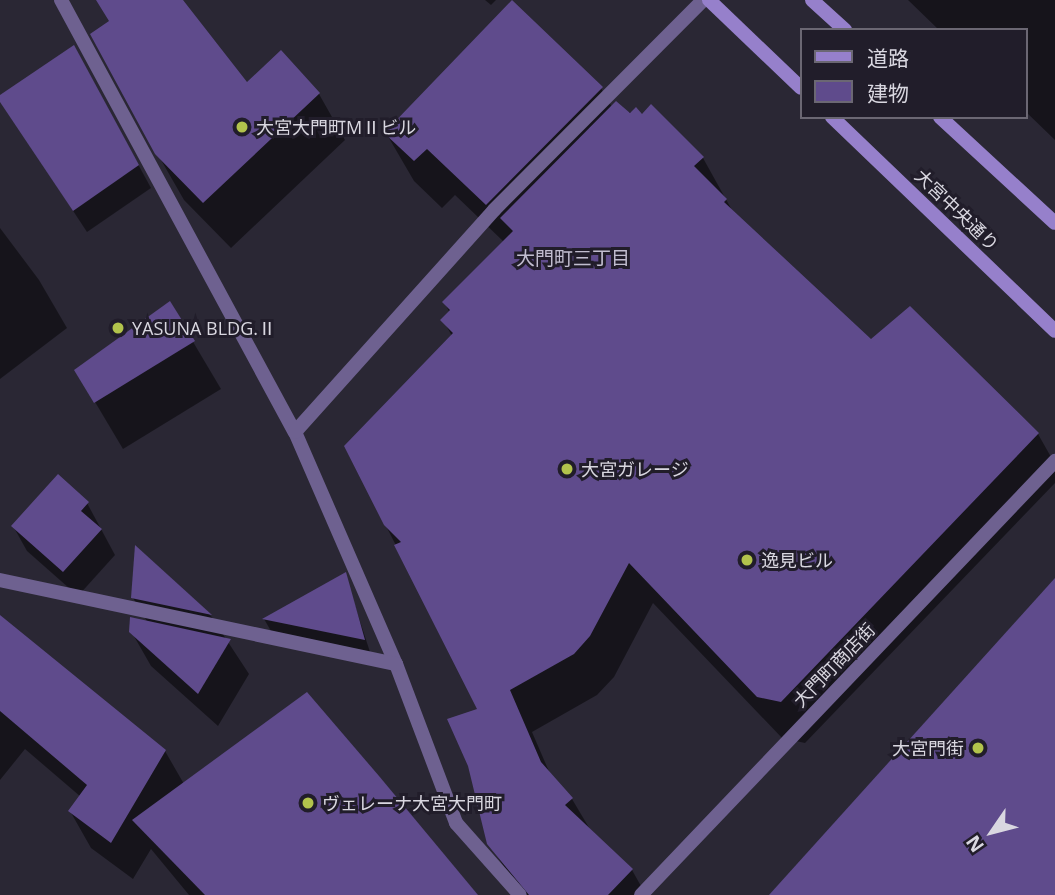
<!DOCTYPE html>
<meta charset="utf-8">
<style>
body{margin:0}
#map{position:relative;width:1055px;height:895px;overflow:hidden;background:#2a2734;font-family:"Open Sans","Noto Sans JP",sans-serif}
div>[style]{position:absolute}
.shadow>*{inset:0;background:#0007}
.building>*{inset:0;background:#5f4b8c}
.minor>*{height:14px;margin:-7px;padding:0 7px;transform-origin:7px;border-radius:7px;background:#6e6190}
.secondary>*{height:14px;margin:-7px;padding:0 7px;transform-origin:7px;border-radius:7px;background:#9680cb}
.dots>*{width:19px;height:19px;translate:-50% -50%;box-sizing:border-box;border:4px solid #211d2a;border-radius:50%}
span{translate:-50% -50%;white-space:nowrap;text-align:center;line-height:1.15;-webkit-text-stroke:6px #211d2a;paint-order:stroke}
.poi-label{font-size:18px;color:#d9d7e0}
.left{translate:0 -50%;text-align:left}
.right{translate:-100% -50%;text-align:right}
.street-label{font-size:18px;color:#d9d7e0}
.neighbourhood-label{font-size:19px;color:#c1bdcf}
.legend{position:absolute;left:800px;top:28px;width:228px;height:91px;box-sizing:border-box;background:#211d2a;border:2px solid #6b6773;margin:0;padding:9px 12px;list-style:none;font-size:21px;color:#d9d7e0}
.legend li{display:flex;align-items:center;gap:14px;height:35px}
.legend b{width:35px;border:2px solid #6b6773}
.north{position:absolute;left:957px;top:797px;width:70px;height:70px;-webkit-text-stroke:5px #211d2a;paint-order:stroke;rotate:235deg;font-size:19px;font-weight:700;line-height:28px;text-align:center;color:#d9d7e0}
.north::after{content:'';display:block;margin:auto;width:24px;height:32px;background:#d9d7e0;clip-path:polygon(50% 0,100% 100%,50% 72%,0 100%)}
</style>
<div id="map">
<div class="shadow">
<div style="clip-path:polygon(98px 0,181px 0,247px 84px,319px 94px,345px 140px,231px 248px,184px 200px,157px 153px,111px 22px)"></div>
<div style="clip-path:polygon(485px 0,496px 0,491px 5px)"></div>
<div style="clip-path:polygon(908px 0,1055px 0,1055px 140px,1025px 111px,1025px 30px,939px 30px)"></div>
<div style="clip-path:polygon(86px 69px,151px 188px,87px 232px,0 100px)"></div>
<div style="clip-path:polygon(601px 88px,612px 107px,642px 116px,703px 158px,733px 212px,871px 342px,910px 309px,1038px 434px,1055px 464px,1055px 483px,805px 743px,782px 738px,653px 603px,614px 677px,597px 695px,532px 732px,551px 776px,572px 799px,591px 831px,632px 870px,646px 895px,522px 895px,489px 843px,480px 710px,385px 524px,452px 336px,443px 320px,450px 313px,444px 302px,504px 242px,455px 195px,442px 208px,414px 181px,386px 133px)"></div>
<div style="clip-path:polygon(0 228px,39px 280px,67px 328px,0 379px)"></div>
<div style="clip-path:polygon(170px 303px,221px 389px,123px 449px,76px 370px)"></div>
<div style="clip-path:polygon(87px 503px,115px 555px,78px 596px,27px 551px,13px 526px)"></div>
<div style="clip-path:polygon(137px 549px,211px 616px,249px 674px,218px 726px,151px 666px,131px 631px,148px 623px,133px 598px)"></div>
<div style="clip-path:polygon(345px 575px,370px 652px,271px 631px,264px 619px)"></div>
<div style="clip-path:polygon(0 617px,165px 751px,184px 784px,476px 895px,189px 895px,151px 849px,133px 879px,91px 848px,70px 811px,81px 797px,25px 749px,0 780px)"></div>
</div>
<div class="building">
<div style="clip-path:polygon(96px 0,183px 0,247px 82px,281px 50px,320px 93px,203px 203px,155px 154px,90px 34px,109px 21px)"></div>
<div style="clip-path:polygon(512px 0,603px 87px,486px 205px,427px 149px,414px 161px,384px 133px)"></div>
<div style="clip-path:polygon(74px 45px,139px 165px,73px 211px,0 102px,0 95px)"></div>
<div style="clip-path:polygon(616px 101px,630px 113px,636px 107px,642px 114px,651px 104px,704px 157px,694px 166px,727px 199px,724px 202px,871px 339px,910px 306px,1039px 433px,781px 702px,757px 697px,629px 563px,590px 636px,574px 654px,510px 690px,541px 762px,573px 798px,565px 805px,633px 869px,608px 895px,529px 895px,487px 844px,468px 766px,447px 719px,477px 709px,394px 545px,401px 542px,384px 525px,344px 446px,453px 333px,440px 320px,450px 310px,442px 302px,513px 231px,500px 218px)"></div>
<div style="clip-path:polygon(170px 301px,195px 341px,94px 403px,74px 370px)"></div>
<div style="clip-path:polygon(58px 474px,89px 502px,81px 511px,102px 529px,63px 572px,11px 526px)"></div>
<div style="clip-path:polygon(135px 545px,212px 615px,131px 598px)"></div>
<div style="clip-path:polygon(346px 572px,365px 640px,262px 619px)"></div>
<div style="clip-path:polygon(1055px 578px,1055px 895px,769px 895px)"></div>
<div style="clip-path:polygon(0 615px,166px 750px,111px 843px,68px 811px,87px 785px,0 711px)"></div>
<div style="clip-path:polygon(130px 617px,231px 639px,198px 694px,129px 632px)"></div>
<div style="clip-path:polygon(307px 692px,379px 776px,478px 895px,205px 895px,132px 820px)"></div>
</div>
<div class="minor">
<div style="left:61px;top:0;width:491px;rotate:61.6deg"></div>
<div style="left:295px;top:432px;width:253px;rotate:66.5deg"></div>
<div style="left:396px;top:664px;width:170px;rotate:69.3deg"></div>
<div style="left:456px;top:823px;width:96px;rotate:48.4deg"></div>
<div style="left:295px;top:432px;width:298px;rotate:-48.1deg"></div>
<div style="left:494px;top:210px;width:296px;rotate:-45.1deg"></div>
<div style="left:0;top:580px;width:405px;rotate:12deg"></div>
<div style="left:641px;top:895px;width:600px;rotate:-46.35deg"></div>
</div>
<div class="secondary">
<div style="left:709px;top:0;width:127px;rotate:43.7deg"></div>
<div style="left:812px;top:0;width:45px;rotate:42.3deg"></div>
<div style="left:832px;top:117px;width:309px;rotate:43.8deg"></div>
<div style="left:940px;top:117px;width:156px;rotate:42.7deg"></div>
</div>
<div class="dots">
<div style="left:242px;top:127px;background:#b2c34c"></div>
<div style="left:118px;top:328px;background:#b2c34c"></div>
<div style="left:567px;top:469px;background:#b2c34c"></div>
<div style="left:747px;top:560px;background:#b2c34c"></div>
<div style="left:978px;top:748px;background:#b2c34c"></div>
<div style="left:308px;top:803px;background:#b2c34c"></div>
</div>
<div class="poi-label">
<span class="left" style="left:256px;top:127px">大宮大門町MⅡビル</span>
<span class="left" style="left:132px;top:328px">YASUNA BLDG.Ⅱ</span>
<span class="left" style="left:581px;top:469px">大宮ガレージ</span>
<span class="left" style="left:761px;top:560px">逸見ビル</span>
<span class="right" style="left:964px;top:748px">大宮門街</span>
<span class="left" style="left:322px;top:803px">ヴェレーナ大宮大門町</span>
</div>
<div class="street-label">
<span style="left:957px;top:210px;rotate:44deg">大宮中央通り</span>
<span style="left:834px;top:665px;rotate:-46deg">大門町商店街</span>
</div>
<div class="neighbourhood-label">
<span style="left:573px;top:259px">大門町三丁目</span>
</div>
<ul class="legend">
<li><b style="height:9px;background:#9680cb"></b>道路</li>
<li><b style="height:19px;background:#5f4b8c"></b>建物</li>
</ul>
<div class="north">N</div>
</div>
